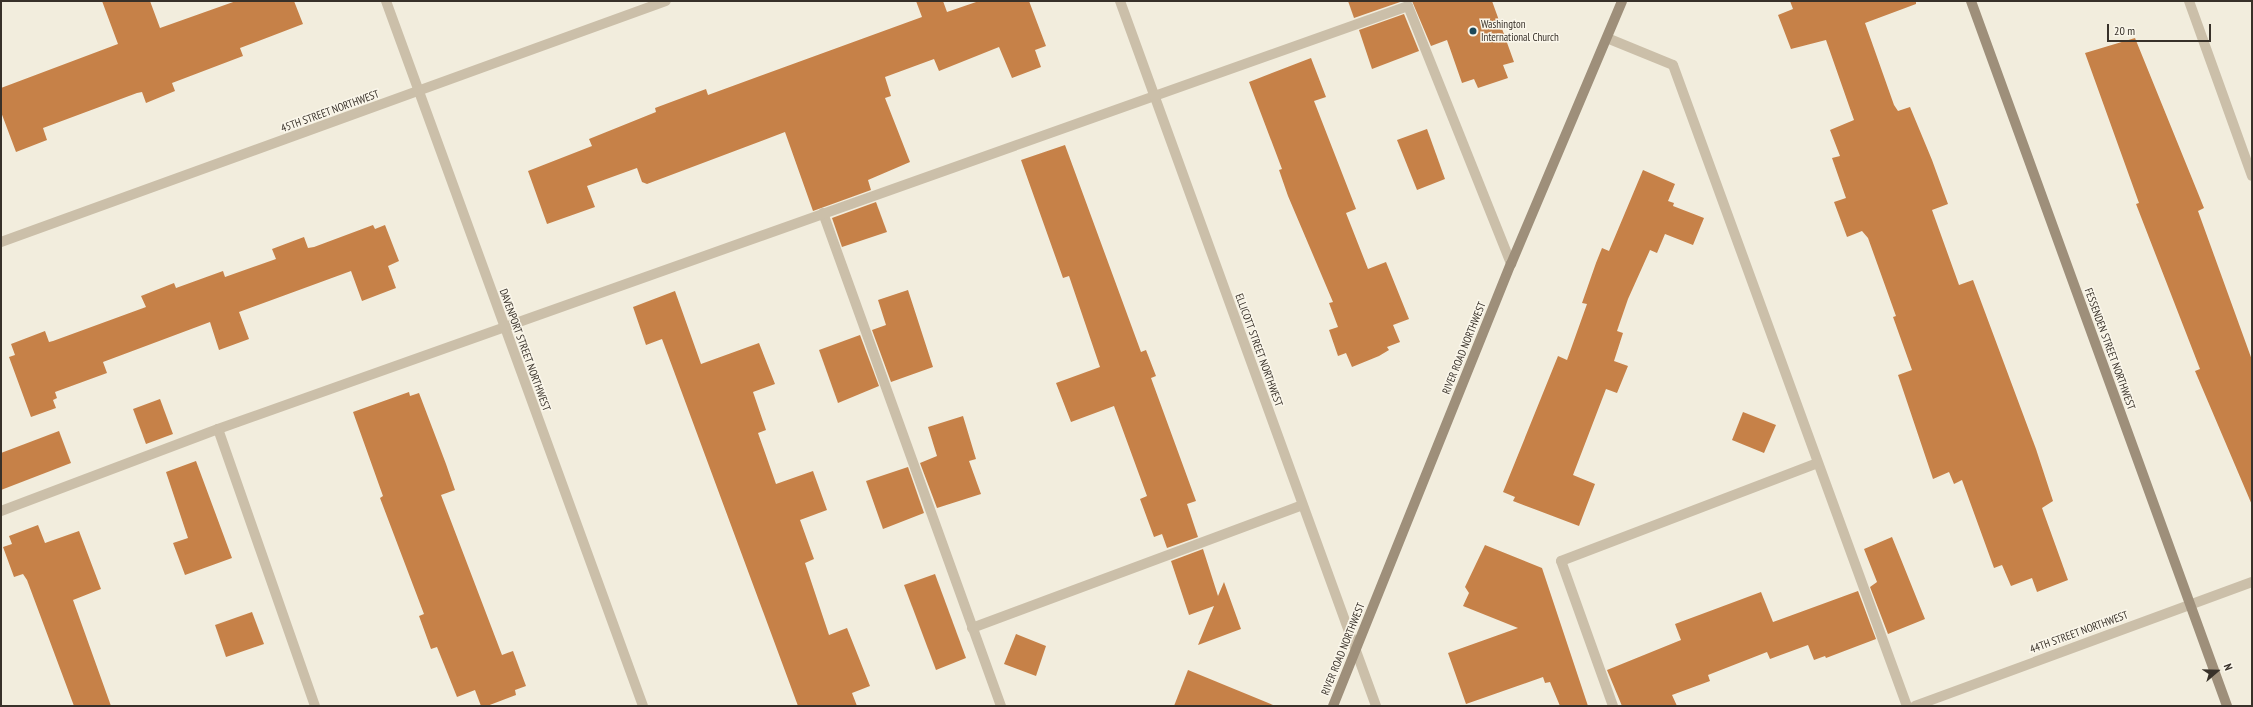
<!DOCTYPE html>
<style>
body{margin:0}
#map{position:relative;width:2253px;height:707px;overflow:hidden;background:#f2eddd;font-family:"PT Sans Narrow",sans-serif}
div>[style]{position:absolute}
.building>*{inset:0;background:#c68148}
.lane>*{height:10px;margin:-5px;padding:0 5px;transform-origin:5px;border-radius:5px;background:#cbbfa9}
.street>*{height:10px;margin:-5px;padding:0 5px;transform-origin:5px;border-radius:5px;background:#cbbfa9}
.secondary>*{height:10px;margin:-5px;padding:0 5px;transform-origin:5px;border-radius:5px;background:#9e8f7a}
.dots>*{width:11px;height:11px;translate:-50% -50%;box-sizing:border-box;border:2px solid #faf6ea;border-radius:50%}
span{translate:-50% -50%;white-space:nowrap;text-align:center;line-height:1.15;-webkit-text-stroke:3px #faf6ea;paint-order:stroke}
.poi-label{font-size:11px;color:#383129}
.left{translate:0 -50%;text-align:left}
.street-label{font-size:11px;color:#383129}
.frame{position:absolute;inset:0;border:2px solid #383129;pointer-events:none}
.north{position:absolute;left:2197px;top:651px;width:40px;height:40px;-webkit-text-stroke:3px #faf6ea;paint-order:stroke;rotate:70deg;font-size:11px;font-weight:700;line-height:16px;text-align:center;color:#383129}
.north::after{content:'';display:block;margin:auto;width:14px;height:18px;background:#383129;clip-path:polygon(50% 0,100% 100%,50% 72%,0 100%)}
.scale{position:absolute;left:2107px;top:24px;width:104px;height:18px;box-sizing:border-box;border:2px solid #383129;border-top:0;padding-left:5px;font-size:12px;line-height:14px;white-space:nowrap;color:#383129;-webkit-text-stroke:3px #faf6ea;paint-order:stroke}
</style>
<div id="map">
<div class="building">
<div style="clip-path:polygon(102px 1px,150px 1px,160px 28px,236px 1px,294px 1px,303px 24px,240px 48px,243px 56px,172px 83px,175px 91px,146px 103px,142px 92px,137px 93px,43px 128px,47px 140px,16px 152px,1px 112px,1px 88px,118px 44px)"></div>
<div style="clip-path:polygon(916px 1px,943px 1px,947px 12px,979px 1px,1029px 1px,1046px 46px,1035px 50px,1041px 67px,1012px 78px,999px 47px,939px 71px,934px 59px,885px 77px,891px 96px,885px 98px,910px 162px,868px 180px,871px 190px,813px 211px,785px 132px,647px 184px,642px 182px,637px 168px,587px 186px,595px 207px,547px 224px,528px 171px,592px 146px,589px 139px,656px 112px,655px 108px,706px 89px,708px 95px,922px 17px)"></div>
<div style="clip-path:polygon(1348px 1px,1403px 1px,1354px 18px)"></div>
<div style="clip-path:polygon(1412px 1px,1492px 1px,1514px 62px,1503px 65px,1508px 78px,1478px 88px,1474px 79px,1462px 83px,1447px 40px,1431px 46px)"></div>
<div style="clip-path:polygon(1790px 1px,1916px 1px,1916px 4px,1865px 23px,1894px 105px,1898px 111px,1910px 107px,1932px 160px,1948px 204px,1932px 210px,1959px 285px,1973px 280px,2036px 449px,2053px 501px,2042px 508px,2068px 580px,2037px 592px,2032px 578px,2011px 586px,2002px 565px,1994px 568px,1962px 480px,1954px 484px,1949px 472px,1933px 479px,1898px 375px,1912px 370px,1893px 317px,1896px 316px,1868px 238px,1862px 231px,1847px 237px,1834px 202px,1846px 198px,1832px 158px,1840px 156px,1830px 130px,1854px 120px,1826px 40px,1791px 49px,1778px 15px,1793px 9px)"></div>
<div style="clip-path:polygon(1404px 14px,1419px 51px,1372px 69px,1359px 30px)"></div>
<div style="clip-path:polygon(2135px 38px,2204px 208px,2198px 211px,2252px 360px,2252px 505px,2195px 371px,2200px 369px,2136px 204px,2139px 203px,2085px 53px)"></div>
<div style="clip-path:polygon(1311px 58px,1326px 97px,1314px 101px,1356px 209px,1346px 213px,1368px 269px,1386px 262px,1409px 319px,1393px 325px,1400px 342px,1387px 347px,1389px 350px,1379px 356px,1352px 367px,1346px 353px,1338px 356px,1329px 330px,1338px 327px,1329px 303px,1333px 302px,1288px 196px,1279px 170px,1282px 169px,1249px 82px)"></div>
<div style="clip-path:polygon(1427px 129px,1445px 179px,1417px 190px,1397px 140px)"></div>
<div style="clip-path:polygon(1065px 145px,1141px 352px,1146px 350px,1156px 376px,1151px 378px,1196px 501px,1187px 504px,1198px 537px,1167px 548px,1162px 534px,1154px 537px,1140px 499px,1147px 496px,1114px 406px,1071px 422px,1056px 383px,1100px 367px,1069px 276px,1063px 278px,1021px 160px)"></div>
<div style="clip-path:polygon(1643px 170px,1675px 184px,1668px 201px,1674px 203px,1673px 206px,1704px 218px,1693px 245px,1665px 234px,1657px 253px,1650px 250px,1628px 299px,1617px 331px,1623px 333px,1614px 361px,1628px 366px,1617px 393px,1606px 389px,1573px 475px,1595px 484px,1579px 526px,1513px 501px,1515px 497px,1503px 492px,1558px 356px,1567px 360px,1587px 304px,1582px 303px,1596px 263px,1602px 248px,1609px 251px)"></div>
<div style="clip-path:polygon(876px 202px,887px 232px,842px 247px,832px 218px)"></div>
<div style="clip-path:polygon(373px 225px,375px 229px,385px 225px,399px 261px,388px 266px,396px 288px,362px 301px,351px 271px,239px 312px,249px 339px,219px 350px,210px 322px,103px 362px,107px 373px,55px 392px,57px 398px,53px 400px,56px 408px,31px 417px,9px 357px,15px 355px,11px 344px,45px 331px,49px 342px,53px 341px,146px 307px,141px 296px,174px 283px,176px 288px,223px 271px,225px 277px,276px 259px,272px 249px,304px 237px,308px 248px,314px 247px)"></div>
<div style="clip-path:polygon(908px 290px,933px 367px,891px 382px,872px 330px,886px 325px,878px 300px)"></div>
<div style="clip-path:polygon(675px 291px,701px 364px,759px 343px,775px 384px,753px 392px,766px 430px,758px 433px,776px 484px,813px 471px,827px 510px,800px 520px,814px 559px,805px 563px,829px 635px,847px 628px,870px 686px,852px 693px,857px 706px,798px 706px,662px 339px,646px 345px,633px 307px)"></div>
<div style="clip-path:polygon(860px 335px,879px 386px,838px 403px,819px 350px)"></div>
<div style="clip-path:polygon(409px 392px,410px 396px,419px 393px,446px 464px,455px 490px,441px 495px,502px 655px,513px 651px,526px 686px,515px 690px,516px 695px,487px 706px,481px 706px,475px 690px,457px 697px,437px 647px,431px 649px,419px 616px,424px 614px,380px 498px,383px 496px,353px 412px)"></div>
<div style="clip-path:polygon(160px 399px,173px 434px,146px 444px,133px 409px)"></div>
<div style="clip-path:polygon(1743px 412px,1776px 425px,1764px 453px,1732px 440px)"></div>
<div style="clip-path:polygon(963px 416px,976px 459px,969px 461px,981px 494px,937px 508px,920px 463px,937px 456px,928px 427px)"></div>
<div style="clip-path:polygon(59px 431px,71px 463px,1px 490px,1px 453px)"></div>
<div style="clip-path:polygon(196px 461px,232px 558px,185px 575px,173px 543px,188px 538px,166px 472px)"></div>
<div style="clip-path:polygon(908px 467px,924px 513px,883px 529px,866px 481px)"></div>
<div style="clip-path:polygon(38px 525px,45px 543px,79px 531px,101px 589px,73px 600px,111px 706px,74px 706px,27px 580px,23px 574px,14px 577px,3px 547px,12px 544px,9px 536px)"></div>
<div style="clip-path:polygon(1892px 537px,1925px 619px,1888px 634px,1870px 587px,1877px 582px,1864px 549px)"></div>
<div style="clip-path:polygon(1485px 545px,1542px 568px,1588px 706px,1560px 706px,1550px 682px,1545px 683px,1543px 677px,1466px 704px,1448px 653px,1518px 628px,1463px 606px,1469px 593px,1465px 587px)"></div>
<div style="clip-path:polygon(1203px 549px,1218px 596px,1224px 582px,1241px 629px,1198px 645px,1214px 606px,1189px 615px,1171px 561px)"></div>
<div style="clip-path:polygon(935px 574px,966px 658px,936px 670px,904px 585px)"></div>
<div style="clip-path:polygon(1858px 591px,1876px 639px,1826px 658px,1825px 656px,1814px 660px,1808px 645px,1770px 659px,1767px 652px,1708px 675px,1710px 681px,1672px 695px,1677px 706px,1622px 706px,1607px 670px,1681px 640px,1675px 624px,1761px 592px,1773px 622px)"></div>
<div style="clip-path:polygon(252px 612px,264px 644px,226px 657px,215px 625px)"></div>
<div style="clip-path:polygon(1016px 634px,1046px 646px,1036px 676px,1004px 664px)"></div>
<div style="clip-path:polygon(1188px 670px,1273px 705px,1273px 706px,1174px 706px)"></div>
</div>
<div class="lane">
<div style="left:2189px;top:1px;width:186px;rotate:70.2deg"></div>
<div style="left:1607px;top:38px;width:71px;rotate:22.2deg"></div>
<div style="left:1673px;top:65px;width:682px;rotate:69.95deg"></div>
<div style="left:823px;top:213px;width:524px;rotate:70.15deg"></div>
<div style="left:218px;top:429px;width:293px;rotate:70.7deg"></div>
<div style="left:1px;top:511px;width:232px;rotate:-20.7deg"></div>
<div style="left:218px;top:429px;width:1263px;rotate:-19.57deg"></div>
<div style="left:1408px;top:6px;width:278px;rotate:68.2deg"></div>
<div style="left:972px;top:628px;width:352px;rotate:-20.4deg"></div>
<div style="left:1613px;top:706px;width:154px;rotate:-109.7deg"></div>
<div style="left:1561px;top:561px;width:274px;rotate:-20.9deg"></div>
</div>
<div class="street">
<div style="left:386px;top:1px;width:750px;rotate:69.97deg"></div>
<div style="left:1120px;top:1px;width:750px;rotate:70.04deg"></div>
<div style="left:1px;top:242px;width:707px;rotate:-19.92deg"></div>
<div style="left:1915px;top:706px;width:359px;rotate:-20.2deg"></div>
</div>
<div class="secondary">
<div style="left:1971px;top:1px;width:750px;rotate:70.04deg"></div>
<div style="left:1333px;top:706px;width:476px;rotate:-68.1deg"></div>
<div style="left:1511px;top:264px;width:285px;rotate:-67.1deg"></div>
</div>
<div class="dots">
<div style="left:1473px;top:31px;background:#1e4959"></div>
</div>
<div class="poi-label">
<span class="left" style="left:1481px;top:31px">Washington<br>International Church</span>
</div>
<div class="street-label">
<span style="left:330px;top:111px;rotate:-20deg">45TH STREET NORTHWEST</span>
<span style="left:1464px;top:348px;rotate:-68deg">RIVER ROAD NORTHWEST</span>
<span style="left:2110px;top:349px;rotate:70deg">FESSENDEN STREET NORTHWEST</span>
<span style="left:525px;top:350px;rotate:70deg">DAVENPORT STREET NORTHWEST</span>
<span style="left:1259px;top:350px;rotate:70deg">ELLICOTT STREET NORTHWEST</span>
<span style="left:2079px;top:632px;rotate:-20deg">44TH STREET NORTHWEST</span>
<span style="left:1343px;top:649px;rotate:-68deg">RIVER ROAD NORTHWEST</span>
</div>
<div class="frame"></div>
<div class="north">N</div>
<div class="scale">20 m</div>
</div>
